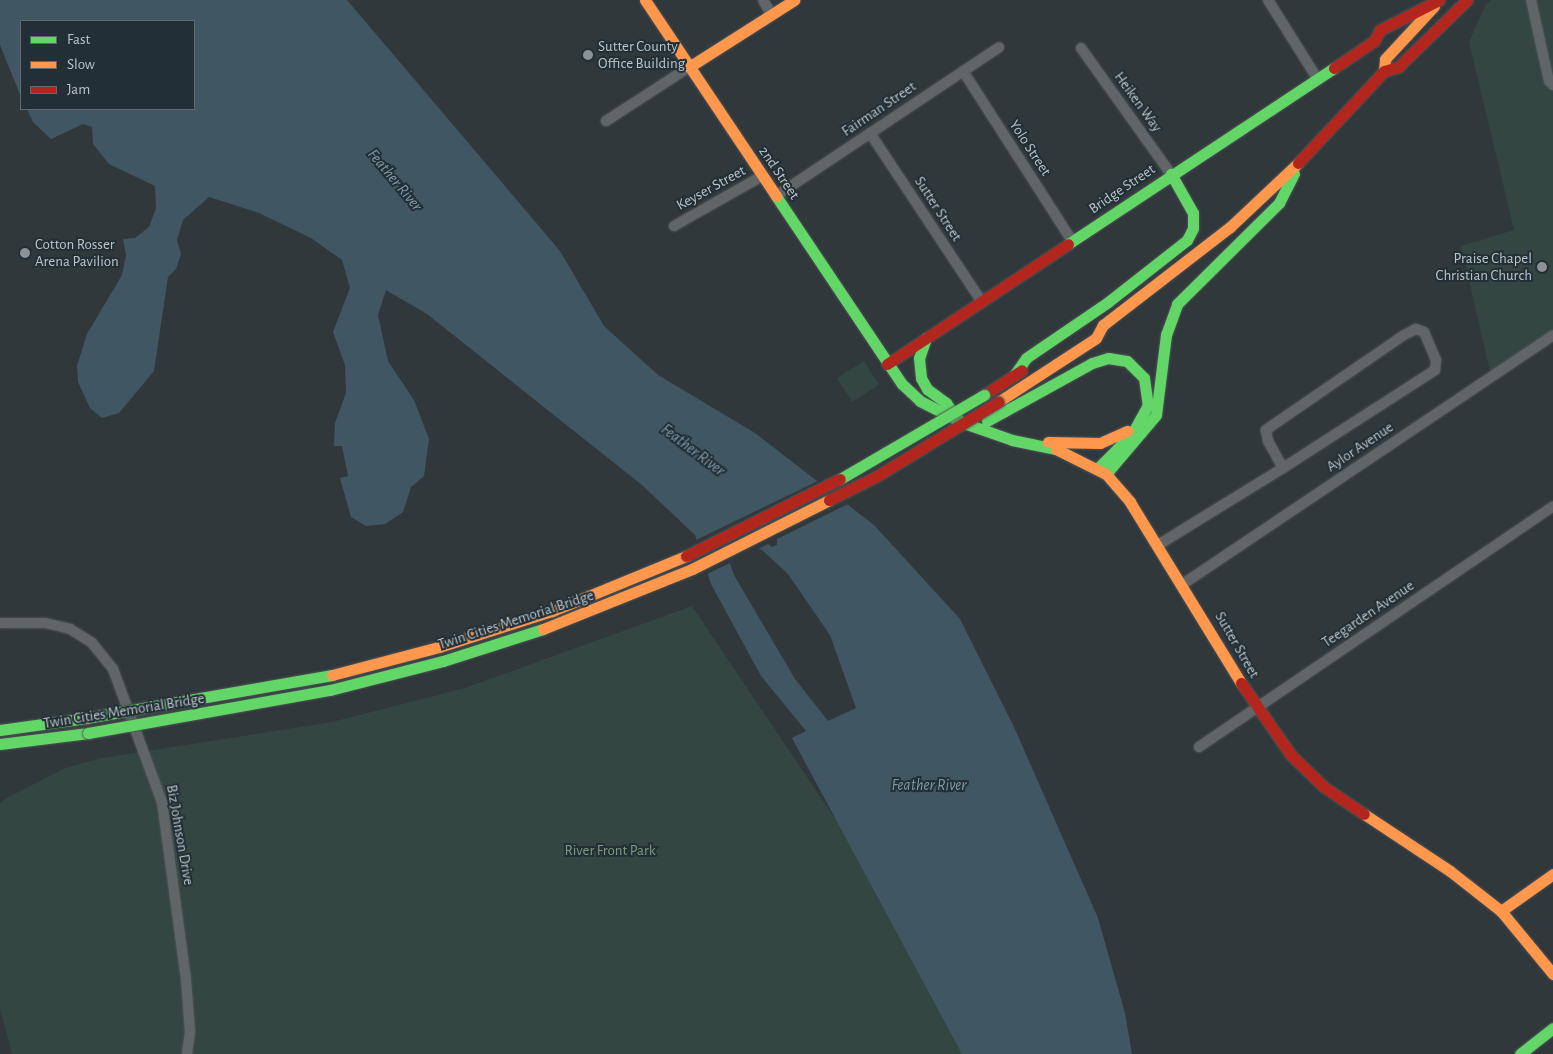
<!DOCTYPE html>
<style>
body{margin:0}
#map{position:relative;width:1553px;height:1054px;overflow:hidden;background:#30383b;font-family:"Alegreya Sans",sans-serif}
div>[style]{position:absolute}
.green>*{inset:0;background:#334642}
.water>*{inset:0;background:#405763}
.pier>*{inset:0;background:#30383b}
.roads{filter:drop-shadow(0 0 1px #4e5356) drop-shadow(0 0 1px #4e5356)}
.street>*{height:10px;margin:-5px;padding:0 5px;transform-origin:5px;border-radius:5px;background:#606668}
.fast>*{height:11px;margin:-5.5px;padding:0 5.5px;transform-origin:5.5px;border-radius:5.5px;background:#63d668}
.slow>*{height:11px;margin:-5.5px;padding:0 5.5px;transform-origin:5.5px;border-radius:5.5px;background:#ff974d}
.jam>*{height:11px;margin:-5.5px;padding:0 5.5px;transform-origin:5.5px;border-radius:5.5px;background:#b3261e}
.bridges{filter:drop-shadow(0 0 1px #4e5356) drop-shadow(0 0 1px #4e5356)}
.fast-bridge>*{height:11px;margin:-5.5px;padding:0 5.5px;transform-origin:5.5px;border-radius:5.5px;background:#63d668}
.slow-bridge>*{height:11px;margin:-5.5px;padding:0 5.5px;transform-origin:5.5px;border-radius:5.5px;background:#ff974d}
.jam-bridge>*{height:11px;margin:-5.5px;padding:0 5.5px;transform-origin:5.5px;border-radius:5.5px;background:#b3261e}
.dots>*{width:14px;height:14px;translate:-50% -50%;box-sizing:border-box;border:2px solid #232f36;border-radius:50%}
span{translate:-50% -50%;white-space:nowrap;text-align:center;line-height:1.15;-webkit-text-stroke:4px #232f36;paint-order:stroke}
.poi-label{font-size:15px;color:#bbc5ca}
.left{translate:0 -50%;text-align:left}
.right{translate:-100% -50%;text-align:right}
.street-label{font-size:15px;color:#bbc5ca}
.park-label{font-size:15px;color:#7d9d7d}
.water-label{font-size:16px;color:#809aaa;font-style:italic}
.legend{position:absolute;left:20px;top:20px;width:175px;height:90px;box-sizing:border-box;background:#232f36;border:1px solid #606b71;margin:0;padding:6px 9px;list-style:none;font-size:15px;color:#bbc5ca}
.legend li{display:flex;align-items:center;gap:10px;height:25px}
.legend b{width:25px;border:1px solid #606b71}
</style>
<div id="map">
<div class="green">
<div style="clip-path:polygon(1491px 0,1553px 0,1553px 329px,1490px 371px,1461px 246px,1514px 230px,1469px 42px,1485px 6px)"></div>
<div style="clip-path:polygon(864px 361px,879px 385px,852px 402px,837px 378px)"></div>
<div style="clip-path:polygon(692px 606px,899px 914px,972px 1054px,12px 1054px,0 1008px,0 804px,5px 799px,65px 768px,102px 758px,332px 722px,465px 688px)"></div>
</div>
<div class="water">
<div style="clip-path:polygon(evenodd,0 0,347px 0,560px 251px,604px 326px,658px 375px,755px 433px,874px 525px,960px 619px,1014px 727px,1098px 918px,1125px 1013px,1132px 1054px,962px 1054px,792px 738px,806px 731px,761px 676px,711px 584px,695px 535px,642px 485px,427px 314px,386px 290px,378px 315px,388px 361px,414px 400px,429px 439px,424px 476px,411px 487px,403px 512px,385px 524px,366px 526px,351px 517px,340px 478px,348px 476px,342px 446px,334px 446px,335px 423px,346px 393px,345px 365px,333px 332px,350px 288px,342px 260px,311px 238px,259px 213px,209px 197px,183px 220px,177px 240px,181px 254px,176px 269px,168px 277px,154px 371px,119px 413px,102px 418px,90px 408px,78px 382px,77px 366px,87px 334px,122px 275px,126px 255px,123px 239px,135px 238px,149px 227px,156px 208px,155px 186px,109px 164px,93px 144px,92px 127px,83px 124px,51px 139px,33px 122px,27px 109px,194px 109px,194px 21px,21px 21px,21px 97px,0 45px,0 0,740px 541px,762px 550px,788px 574px,830px 635px,856px 708px,828px 721px,795px 679px,734px 575px,726px 553px,740px 541px)"></div>
</div>
<div class="pier">
<div style="clip-path:polygon(820px 480px,850px 503px,777px 539px,777px 545px,772px 547px,768px 544px,756px 550px,739px 543px,729px 553px,732px 562px,705px 575px,694px 541px)"></div>
</div>
<div class="roads">
<div class="street">
<div style="left:763px;top:0;width:16px;rotate:60deg"></div>
<div style="left:1268px;top:0;width:92px;rotate:57.9deg"></div>
<div style="left:1531px;top:0;width:83px;rotate:77.5deg"></div>
<div style="left:1549px;top:81px;width:6px;rotate:45deg"></div>
<div style="left:1081px;top:48px;width:155px;rotate:54.5deg"></div>
<div style="left:963px;top:71px;width:202px;rotate:57.3deg"></div>
<div style="left:606px;top:121px;width:99px;rotate:-33deg"></div>
<div style="left:870px;top:133px;width:201px;rotate:56.5deg"></div>
<div style="left:776px;top:196px;width:268px;rotate:-33.7deg"></div>
<div style="left:674px;top:226px;width:101px;rotate:-29.6deg"></div>
<div style="left:1158px;top:545px;width:147px;rotate:-31.6deg"></div>
<div style="left:1283px;top:468px;width:181px;rotate:-32.8deg"></div>
<div style="left:1435px;top:370px;width:10px;rotate:-84deg"></div>
<div style="left:1436px;top:360px;width:30px;rotate:-113deg"></div>
<div style="left:1424px;top:332px;width:9px;rotate:-159deg"></div>
<div style="left:1416px;top:329px;width:13px;rotate:153deg"></div>
<div style="left:1404px;top:335px;width:168px;rotate:145.5deg"></div>
<div style="left:1266px;top:430px;width:11px;rotate:80deg"></div>
<div style="left:1268px;top:441px;width:31px;rotate:61deg"></div>
<div style="left:1183px;top:584px;width:446px;rotate:-33.9deg"></div>
<div style="left:0;top:623px;width:45px"></div>
<div style="left:45px;top:623px;width:26px;rotate:13deg"></div>
<div style="left:70px;top:629px;width:26px;rotate:32deg"></div>
<div style="left:92px;top:643px;width:33px;rotate:51deg"></div>
<div style="left:113px;top:669px;width:142px;rotate:69.8deg"></div>
<div style="left:162px;top:802px;width:179px;rotate:82.3deg"></div>
<div style="left:186px;top:979px;width:53px;rotate:85.7deg"></div>
<div style="left:190px;top:1032px;width:22px;rotate:98deg"></div>
<div style="left:1199px;top:747px;width:428px;rotate:-34.2deg"></div>
</div>
<div class="fast">
<div style="left:776px;top:196px;width:226px;rotate:56.2deg"></div>
<div style="left:902px;top:384px;width:25px;rotate:43deg"></div>
<div style="left:920px;top:401px;width:46px;rotate:27.1deg"></div>
<div style="left:961px;top:422px;width:54px;rotate:19.4deg"></div>
<div style="left:1012px;top:440px;width:45px;rotate:11.6deg"></div>
<div style="left:1068px;top:244px;width:319px;rotate:-33.5deg"></div>
<div style="left:926px;top:338px;width:21px;rotate:109deg"></div>
<div style="left:919px;top:358px;width:20px;rotate:84deg"></div>
<div style="left:921px;top:378px;width:13px;rotate:61deg"></div>
<div style="left:927px;top:389px;width:24px;rotate:36deg"></div>
<div style="left:946px;top:403px;width:21px;rotate:53deg"></div>
<div style="left:1015px;top:374px;width:19px;rotate:-55deg"></div>
<div style="left:1026px;top:358px;width:99px;rotate:-34.3deg"></div>
<div style="left:1108px;top:302px;width:100px;rotate:-38.1deg"></div>
<div style="left:1187px;top:240px;width:13px;rotate:-63deg"></div>
<div style="left:1193px;top:228px;width:15px;rotate:-90deg"></div>
<div style="left:1193px;top:213px;width:45px;rotate:-119.4deg"></div>
<div style="left:987px;top:421px;width:120px;rotate:-28.9deg"></div>
<div style="left:1092px;top:363px;width:17px;rotate:-17deg"></div>
<div style="left:1108px;top:358px;width:19px;rotate:9deg"></div>
<div style="left:1127px;top:361px;width:24px;rotate:45deg"></div>
<div style="left:1144px;top:378px;width:27px;rotate:82deg"></div>
<div style="left:1148px;top:405px;width:33px;rotate:119deg"></div>
<div style="left:1132px;top:434px;width:48px;rotate:135deg"></div>
<div style="left:1106px;top:474px;width:77px;rotate:-49.7deg"></div>
<div style="left:1156px;top:415px;width:81px;rotate:-82.9deg"></div>
<div style="left:1166px;top:335px;width:33px;rotate:-70deg"></div>
<div style="left:1177px;top:304px;width:144px;rotate:-44.7deg"></div>
<div style="left:1279px;top:203px;width:33px;rotate:-63deg"></div>
<div style="left:0;top:730px;width:87px;rotate:-7.9deg"></div>
<div style="left:0;top:744px;width:89px;rotate:-7.1deg"></div>
<div style="left:1520px;top:1054px;width:42px;rotate:-38.2deg"></div>
</div>
<div class="slow">
<div style="left:645px;top:0;width:236px;rotate:56.2deg"></div>
<div style="left:689px;top:67px;width:125px;rotate:-32.5deg"></div>
<div style="left:1384px;top:71px;width:12px;rotate:-85deg"></div>
<div style="left:1385px;top:59px;width:72px;rotate:-47.2deg"></div>
<div style="left:998px;top:402px;width:117px;rotate:-33.1deg"></div>
<div style="left:1096px;top:338px;width:15px;rotate:-62deg"></div>
<div style="left:1103px;top:325px;width:160px;rotate:-37.7deg"></div>
<div style="left:1230px;top:227px;width:93px;rotate:-43.3deg"></div>
<div style="left:1048px;top:442px;width:52px;rotate:1.1deg"></div>
<div style="left:1100px;top:443px;width:30px;rotate:-24deg"></div>
<div style="left:1056px;top:449px;width:56px;rotate:26.6deg"></div>
<div style="left:1106px;top:474px;width:37px;rotate:49deg"></div>
<div style="left:1130px;top:502px;width:212px;rotate:58.5deg"></div>
<div style="left:1364px;top:814px;width:103px;rotate:33.5deg"></div>
<div style="left:1450px;top:871px;width:65px;rotate:38.1deg"></div>
<div style="left:1501px;top:911px;width:82px;rotate:50.5deg"></div>
<div style="left:1501px;top:911px;width:64px;rotate:-35.4deg"></div>
</div>
<div class="jam">
<div style="left:1334px;top:68px;width:48px;rotate:-34deg"></div>
<div style="left:1374px;top:41px;width:13px;rotate:-61deg"></div>
<div style="left:1380px;top:30px;width:66px;rotate:-27deg"></div>
<div style="left:1298px;top:163px;width:126px;rotate:-46.9deg"></div>
<div style="left:1384px;top:71px;width:15px;rotate:-16deg"></div>
<div style="left:1398px;top:67px;width:96px;rotate:-44.2deg"></div>
<div style="left:887px;top:364px;width:217px;rotate:-33.5deg"></div>
<div style="left:984px;top:395px;width:45px;rotate:-33.3deg"></div>
<div style="left:1241px;top:683px;width:88px;rotate:55.2deg"></div>
<div style="left:1291px;top:755px;width:46px;rotate:44.1deg"></div>
<div style="left:1324px;top:787px;width:48px;rotate:34deg"></div>
</div>
</div>
<div class="bridges">
<div class="fast-bridge">
<div style="left:840px;top:479px;width:167px;rotate:-30.3deg"></div>
<div style="left:86px;top:718px;width:250px;rotate:-9.9deg"></div>
<div style="left:88px;top:733px;width:246px;rotate:-10.1deg"></div>
<div style="left:330px;top:690px;width:117px;rotate:-14.4deg"></div>
<div style="left:443px;top:661px;width:105px;rotate:-17.7deg"></div>
</div>
<div class="slow-bridge">
<div style="left:543px;top:629px;width:161px;rotate:-21.9deg"></div>
<div style="left:692px;top:569px;width:153px;rotate:-26.7deg"></div>
<div style="left:332px;top:675px;width:111px;rotate:-14.7deg"></div>
<div style="left:439px;top:647px;width:119px;rotate:-17.7deg"></div>
<div style="left:552px;top:611px;width:145px;rotate:-22.3deg"></div>
</div>
<div class="jam-bridge">
<div style="left:829px;top:500px;width:54px;rotate:-26.6deg"></div>
<div style="left:877px;top:476px;width:142px;rotate:-31.4deg"></div>
<div style="left:686px;top:556px;width:172px;rotate:-26.6deg"></div>
</div>
</div>
<div class="dots">
<div style="left:588px;top:55px;background:#8a9498"></div>
<div style="left:25px;top:253px;background:#8a9498"></div>
<div style="left:1542px;top:267px;background:#8a9498"></div>
</div>
<div class="poi-label">
<span class="left" style="left:598px;top:55px">Sutter County<br>Office Building</span>
<span class="left" style="left:35px;top:253px">Cotton Rosser<br>Arena Pavilion</span>
<span class="right" style="left:1532px;top:267px">Praise Chapel<br>Christian Church</span>
</div>
<div class="street-label">
<span style="left:1138px;top:102px;rotate:54deg">Heiken Way</span>
<span style="left:879px;top:109px;rotate:-34deg">Fairman Street</span>
<span style="left:1030px;top:148px;rotate:57deg">Yolo Street</span>
<span style="left:779px;top:173px;rotate:56deg">2nd Street</span>
<span style="left:711px;top:188px;rotate:-29deg">Keyser Street</span>
<span style="left:1122px;top:189px;rotate:-34deg">Bridge Street</span>
<span style="left:938px;top:209px;rotate:57deg">Sutter Street</span>
<span style="left:1360px;top:447px;rotate:-34deg">Aylor Avenue</span>
<span style="left:1368px;top:614px;rotate:-34deg">Teegarden Avenue</span>
<span style="left:516px;top:620px;rotate:-18deg">Twin Cities Memorial Bridge</span>
<span style="left:1237px;top:645px;rotate:60deg">Sutter Street</span>
<span style="left:124px;top:711px;rotate:-9deg">Twin Cities Memorial Bridge</span>
<span style="left:180px;top:835px;rotate:80deg">Biz Johnson Drive</span>
</div>
<div class="park-label">
<span style="left:610px;top:851px">River Front Park</span>
</div>
<div class="water-label">
<span style="left:395px;top:180px;rotate:50deg">Feather River</span>
<span style="left:693px;top:450px;rotate:37deg">Feather River</span>
<span style="left:929px;top:785px">Feather River</span>
</div>
<ul class="legend">
<li><b style="height:6px;background:#63d668"></b>Fast</li>
<li><b style="height:6px;background:#ff974d"></b>Slow</li>
<li><b style="height:6px;background:#b3261e"></b>Jam</li>
</ul>
</div>
